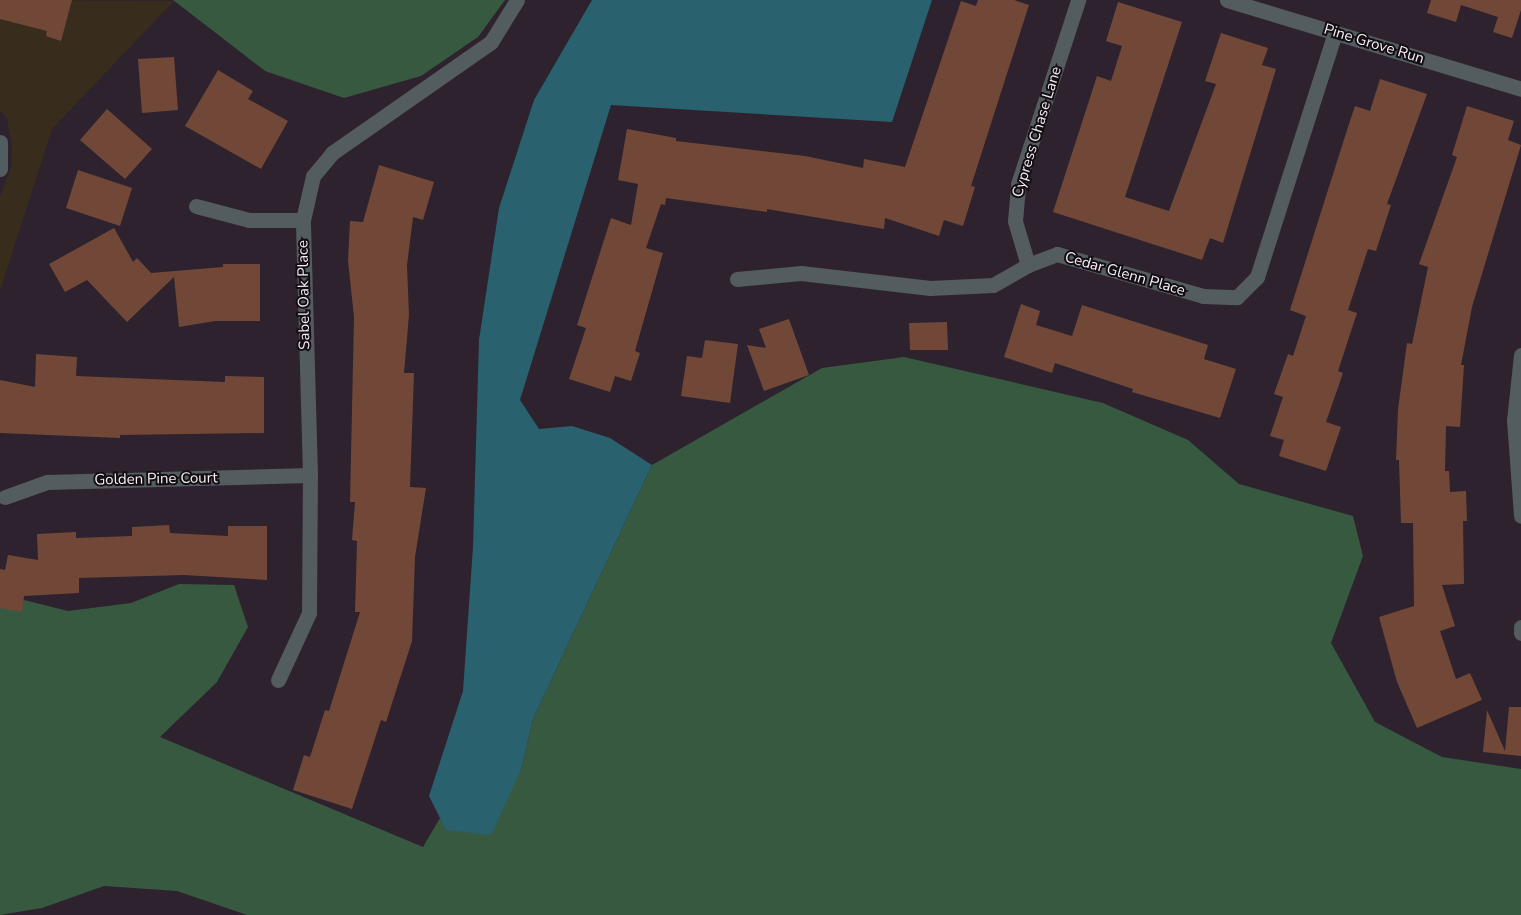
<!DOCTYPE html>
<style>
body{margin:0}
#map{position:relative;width:1521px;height:915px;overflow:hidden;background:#2e222e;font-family:"Nunito Sans",sans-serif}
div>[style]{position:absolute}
.commercial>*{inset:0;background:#382c1d}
.green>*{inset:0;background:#365940}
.water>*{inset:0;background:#29626e}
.building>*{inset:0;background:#714838}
.minor>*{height:15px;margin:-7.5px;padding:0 7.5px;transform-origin:7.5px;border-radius:7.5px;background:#535c5f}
span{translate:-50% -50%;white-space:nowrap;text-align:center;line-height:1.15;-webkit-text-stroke:4px #130e13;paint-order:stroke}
.street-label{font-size:15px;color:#f5edf5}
</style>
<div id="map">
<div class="commercial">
<div style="clip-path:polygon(0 0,174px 1px,52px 129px,0 291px,0 196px,11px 167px,12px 146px,7px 119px,0 110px)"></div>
</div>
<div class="green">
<div style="clip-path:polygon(173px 0,505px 0,478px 37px,421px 76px,344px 98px,265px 71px)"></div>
<div style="clip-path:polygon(904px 357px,1103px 403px,1188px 440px,1239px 484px,1353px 516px,1363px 556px,1331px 643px,1375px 722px,1442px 757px,1521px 769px,1521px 915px,247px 915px,177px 891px,104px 886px,42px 908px,0 915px,0 601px,12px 597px,68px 611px,131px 603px,179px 584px,234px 585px,248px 627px,217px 682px,160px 737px,423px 847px,440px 818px,447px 830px,521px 770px,533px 719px,652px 465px,822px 368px)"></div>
</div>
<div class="water">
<div style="clip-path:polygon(592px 0,932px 0,892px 122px,611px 105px,520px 400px,539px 429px,572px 426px,610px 438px,652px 465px,533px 719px,521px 770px,491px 835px,446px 830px,429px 796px,463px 691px,473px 547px,479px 340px,499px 208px,534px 100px)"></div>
</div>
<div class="building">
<div style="clip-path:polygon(0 0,72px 0,61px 41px,46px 36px,47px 31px,0 19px)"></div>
<div style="clip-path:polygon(978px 0,1014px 0,1029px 5px,971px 186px,975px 187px,963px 226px,944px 220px,939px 236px,885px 218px,884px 229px,767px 209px,767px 212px,666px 198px,665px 205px,661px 204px,646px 248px,663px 253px,635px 351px,640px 353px,631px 381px,615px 376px,610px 392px,569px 379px,586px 328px,577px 325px,611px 218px,631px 225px,638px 184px,618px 180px,627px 129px,676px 138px,676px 141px,805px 156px,863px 168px,864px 159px,905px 167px,961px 1px,976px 6px)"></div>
<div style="clip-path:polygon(1431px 0,1521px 0,1521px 10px,1512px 38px,1493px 32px,1498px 17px,1461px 5px,1456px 22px,1427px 13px)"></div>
<div style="clip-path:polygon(1118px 2px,1182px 22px,1125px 197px,1169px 211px,1216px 84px,1205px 81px,1221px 33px,1268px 48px,1262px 65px,1276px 69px,1223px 243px,1210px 238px,1202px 260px,1053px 212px,1097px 76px,1111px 81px,1122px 46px,1106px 41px)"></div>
<div style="clip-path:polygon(174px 57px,178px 110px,142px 113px,138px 59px)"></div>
<div style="clip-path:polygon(218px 70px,253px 91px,248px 99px,288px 121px,261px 169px,185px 126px)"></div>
<div style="clip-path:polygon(1380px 79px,1427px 94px,1387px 204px,1391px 205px,1376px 251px,1368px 249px,1348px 310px,1357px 313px,1338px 371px,1343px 373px,1326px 422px,1341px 427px,1326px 471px,1279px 456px,1284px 440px,1270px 436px,1283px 397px,1274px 394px,1288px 354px,1293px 356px,1306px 316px,1290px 310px,1347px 130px,1355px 106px,1370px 111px)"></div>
<div style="clip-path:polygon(1467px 106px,1514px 121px,1508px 140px,1521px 145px,1472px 307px,1461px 365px,1464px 365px,1460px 427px,1446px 426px,1445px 471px,1449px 471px,1450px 492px,1466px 491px,1467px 521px,1463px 521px,1464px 584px,1442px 585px,1455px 626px,1440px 631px,1456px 679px,1470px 673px,1482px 700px,1417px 728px,1397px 682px,1379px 617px,1414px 606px,1413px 523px,1401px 523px,1399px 460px,1396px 460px,1398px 409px,1407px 343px,1412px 344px,1428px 267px,1419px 264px,1457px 157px,1452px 155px)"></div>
<div style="clip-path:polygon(107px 109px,152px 149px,125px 179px,80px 140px)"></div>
<div style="clip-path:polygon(379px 165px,434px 182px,423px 220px,413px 217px,407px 265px,409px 315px,404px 373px,414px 373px,410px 487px,426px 488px,415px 557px,412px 641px,386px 722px,381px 720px,352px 809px,293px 790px,304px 755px,310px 757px,325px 710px,329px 711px,360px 612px,355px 612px,357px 541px,352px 540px,355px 502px,350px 502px,354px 317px,348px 261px,350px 221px,363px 222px)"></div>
<div style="clip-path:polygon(78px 170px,132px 188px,120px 226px,66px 208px)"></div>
<div style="clip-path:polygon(114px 228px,133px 262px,137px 258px,151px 273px,223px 267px,223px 264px,260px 264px,260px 321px,215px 321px,179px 327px,174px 277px,127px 322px,87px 280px,65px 292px,49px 264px)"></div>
<div style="clip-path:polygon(1021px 304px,1040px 311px,1036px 325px,1072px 336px,1082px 305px,1208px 345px,1204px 359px,1236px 369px,1220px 418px,1132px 392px,1133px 389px,1055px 363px,1052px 373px,1004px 357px)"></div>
<div style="clip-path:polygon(789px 319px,809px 375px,764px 391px,747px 345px,766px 348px,759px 329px)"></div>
<div style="clip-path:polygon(947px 322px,948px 350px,910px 350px,909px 323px)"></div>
<div style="clip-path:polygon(705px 340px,738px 344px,730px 403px,681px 396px,687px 356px,702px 358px)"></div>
<div style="clip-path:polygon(36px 354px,77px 357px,76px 376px,225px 382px,225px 376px,264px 377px,264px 433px,120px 435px,120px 438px,0 433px,0 380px,35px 387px)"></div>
<div style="clip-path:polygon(169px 525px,170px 533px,228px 536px,228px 526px,267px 526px,267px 580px,184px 575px,79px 578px,79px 593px,24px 596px,22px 612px,0 608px,0 569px,5px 570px,8px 555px,38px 560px,37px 534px,76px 532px,76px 538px,132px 536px,132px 527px)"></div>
<div style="clip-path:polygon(1509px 707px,1521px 707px,1521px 756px,1483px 752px,1487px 710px,1505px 751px)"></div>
</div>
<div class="minor">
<div style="left:1227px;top:0;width:307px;rotate:16.8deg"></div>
<div style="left:0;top:142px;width:27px;rotate:90deg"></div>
<div style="left:196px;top:206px;width:55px;rotate:14.8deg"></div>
<div style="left:249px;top:220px;width:54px"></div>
<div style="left:1028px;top:265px;width:46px;rotate:-106.5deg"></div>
<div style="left:1015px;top:221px;width:37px;rotate:-85deg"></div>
<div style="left:1018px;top:184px;width:194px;rotate:-71.9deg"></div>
<div style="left:737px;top:279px;width:64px;rotate:-5.4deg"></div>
<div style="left:801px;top:273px;width:130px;rotate:6.6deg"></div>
<div style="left:930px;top:288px;width:63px;rotate:-2.7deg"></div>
<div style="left:993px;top:285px;width:40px;rotate:-29.7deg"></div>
<div style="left:1028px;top:265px;width:31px;rotate:-21deg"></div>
<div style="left:1057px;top:254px;width:152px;rotate:16deg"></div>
<div style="left:1203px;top:296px;width:34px;rotate:2deg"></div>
<div style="left:1237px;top:297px;width:28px;rotate:-45deg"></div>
<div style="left:1257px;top:277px;width:256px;rotate:-72.3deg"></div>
<div style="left:1521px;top:355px;width:65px;rotate:96.1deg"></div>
<div style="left:1514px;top:420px;width:96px;rotate:85.8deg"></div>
<div style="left:5px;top:497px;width:45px;rotate:-19.7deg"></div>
<div style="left:47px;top:482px;width:263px;rotate:-1.5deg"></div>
<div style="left:1521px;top:633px;width:6px;rotate:-90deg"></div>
<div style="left:278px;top:680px;width:74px;rotate:-65.2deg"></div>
<div style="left:309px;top:613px;width:138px;rotate:-89.6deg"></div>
<div style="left:310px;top:475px;width:255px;rotate:-91.6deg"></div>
<div style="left:303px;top:220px;width:45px;rotate:-77.2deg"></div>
<div style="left:313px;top:176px;width:30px;rotate:-50deg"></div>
<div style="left:332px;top:153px;width:194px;rotate:-34.9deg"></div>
<div style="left:491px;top:42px;width:49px;rotate:-58.2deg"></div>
</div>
<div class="street-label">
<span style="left:1374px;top:44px;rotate:17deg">Pine Grove Run</span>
<span style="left:1037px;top:132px;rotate:-73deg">Cypress Chase Lane</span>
<span style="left:1125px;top:274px;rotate:16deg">Cedar Glenn Place</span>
<span style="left:304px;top:295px;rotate:-91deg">Sabel Oak Place</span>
<span style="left:156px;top:479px;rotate:-1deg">Golden Pine Court</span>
</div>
</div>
